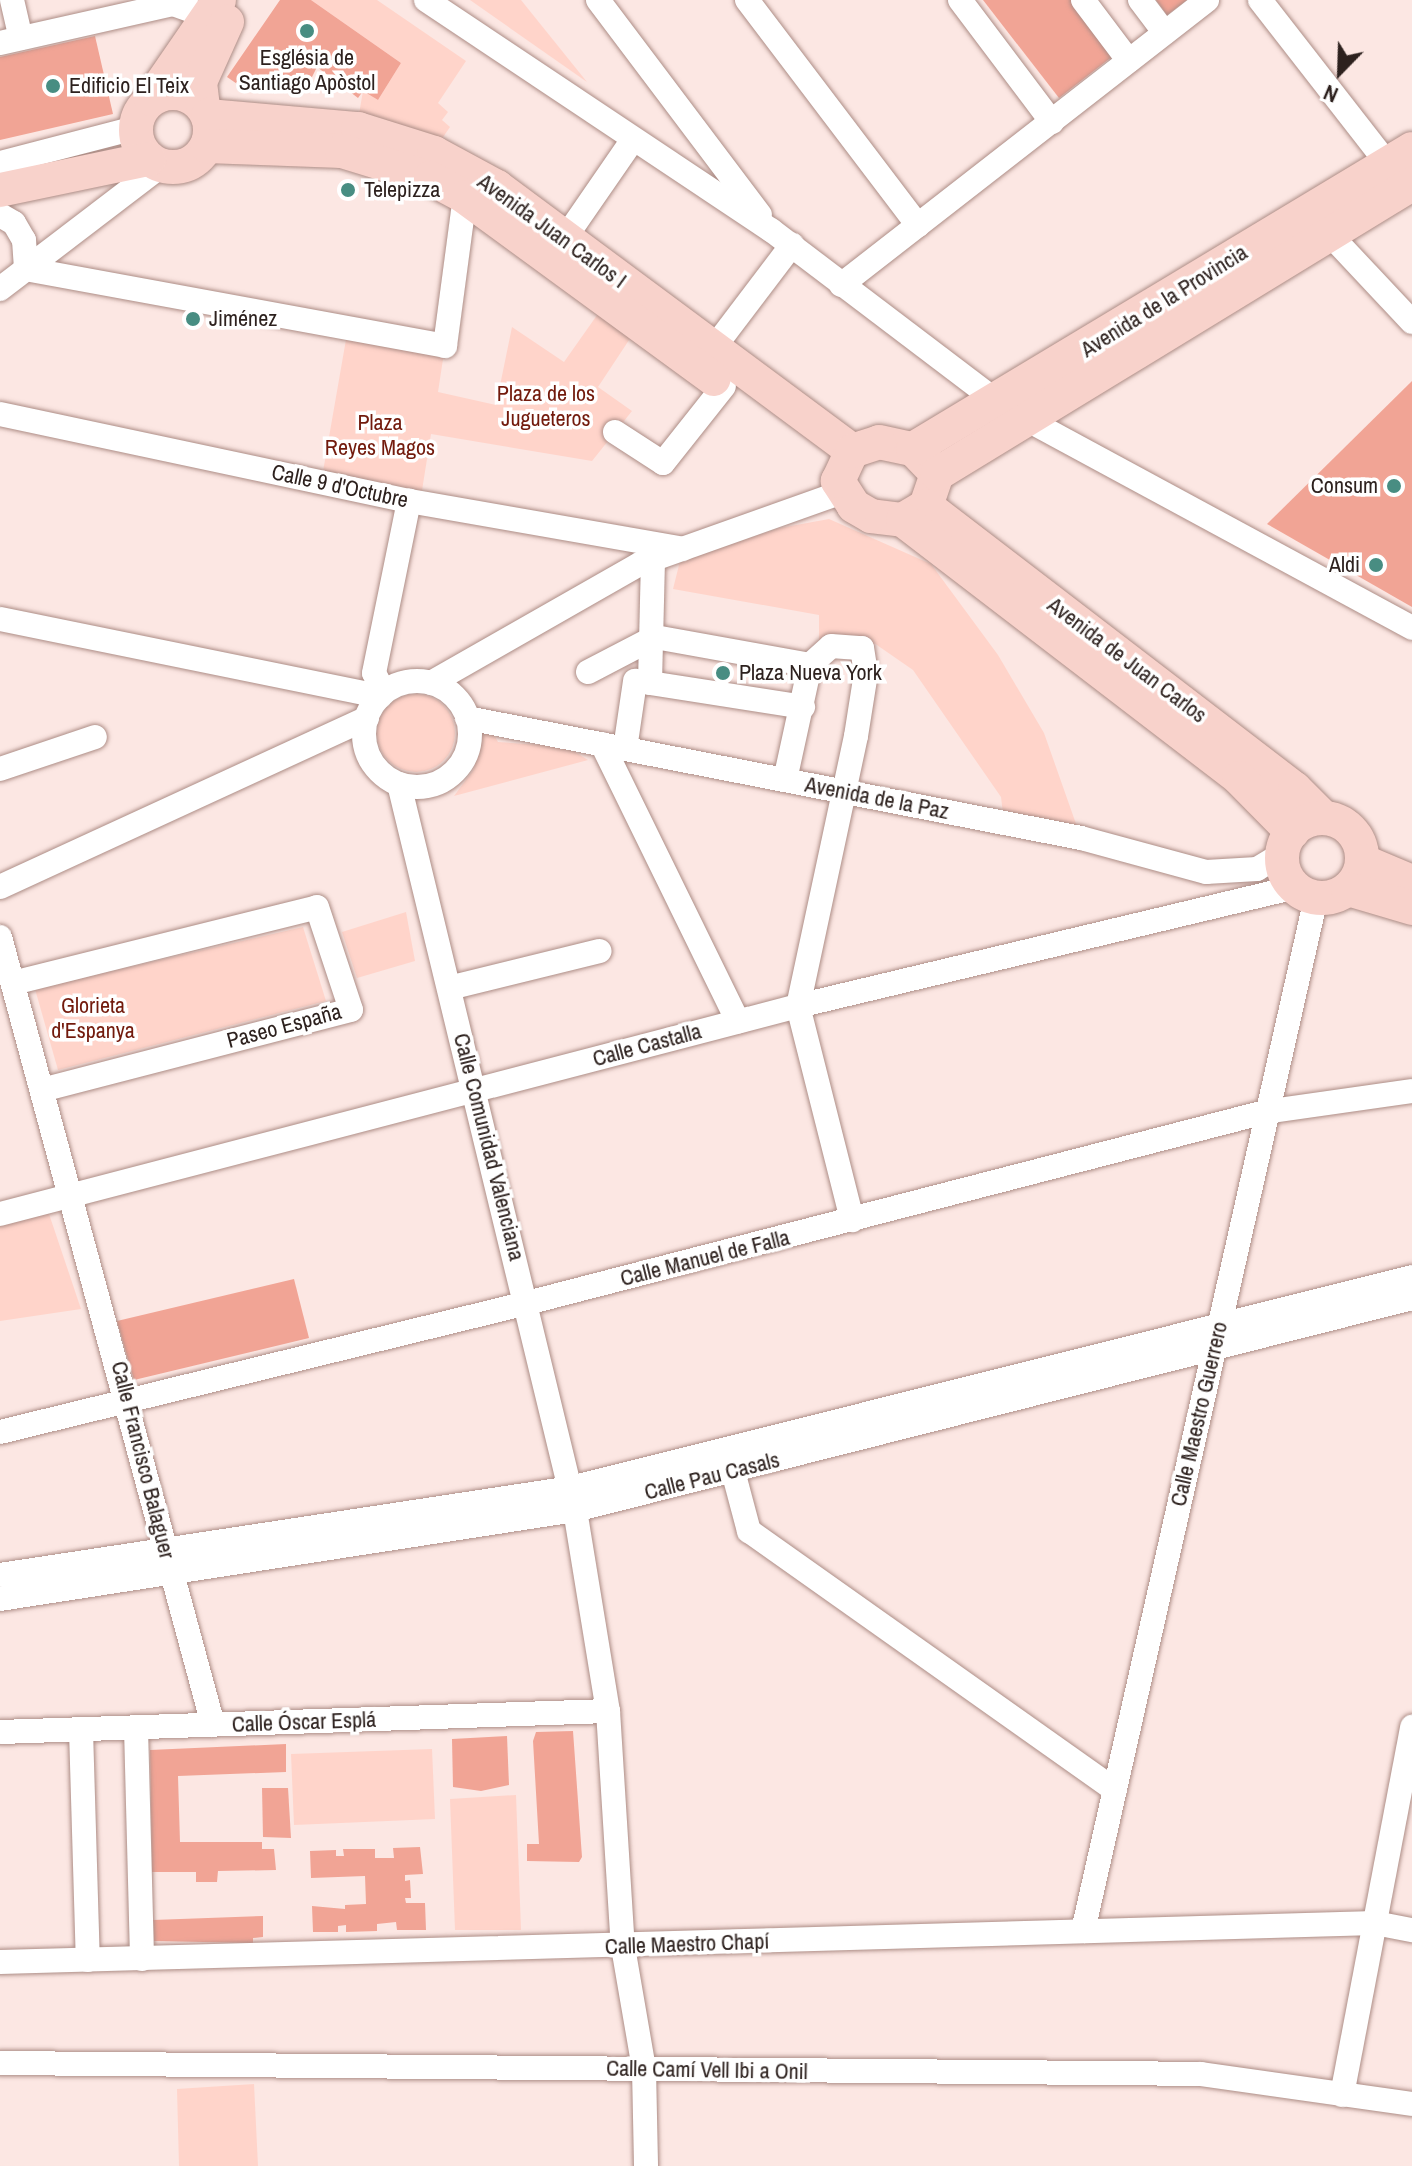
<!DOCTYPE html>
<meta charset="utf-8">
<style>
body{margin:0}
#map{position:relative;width:1412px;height:2166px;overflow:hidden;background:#fce7e3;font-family:"Archivo Narrow",sans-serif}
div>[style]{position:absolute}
.green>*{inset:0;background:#ffd4ca}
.round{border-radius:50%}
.building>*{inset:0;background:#f1a495}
.roads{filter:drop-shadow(0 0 2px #ad8d86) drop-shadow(0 0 2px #ad8d86)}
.street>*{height:24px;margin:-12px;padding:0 12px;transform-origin:12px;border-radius:12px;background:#fff}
.street>.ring{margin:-12px;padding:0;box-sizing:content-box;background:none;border:24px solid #fff;border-radius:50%}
.secondary>*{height:34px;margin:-17px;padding:0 17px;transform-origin:17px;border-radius:17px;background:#f8d2cb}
.secondary>.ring{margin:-17px;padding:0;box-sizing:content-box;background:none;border:34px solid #f8d2cb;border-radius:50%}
.dots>*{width:22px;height:22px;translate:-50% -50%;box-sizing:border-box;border:4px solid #fff;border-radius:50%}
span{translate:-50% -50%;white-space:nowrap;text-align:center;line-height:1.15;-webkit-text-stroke:7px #fff;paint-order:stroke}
.poi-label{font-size:22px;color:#2d211e}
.left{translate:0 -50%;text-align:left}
.right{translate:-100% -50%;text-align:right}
.street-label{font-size:22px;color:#2d211e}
.park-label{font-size:22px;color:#721a0c}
.north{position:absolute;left:1300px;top:32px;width:80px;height:80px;-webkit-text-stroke:6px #fff;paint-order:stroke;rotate:203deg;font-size:22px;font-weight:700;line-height:32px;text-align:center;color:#2d211e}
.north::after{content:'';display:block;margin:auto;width:28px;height:36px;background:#2d211e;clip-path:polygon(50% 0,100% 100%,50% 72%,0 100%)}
</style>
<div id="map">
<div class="green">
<div style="clip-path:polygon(311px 0,377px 0,466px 61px,438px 103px,448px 112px,442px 120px,450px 127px,439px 143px,359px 114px,363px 91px,378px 100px,401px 63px)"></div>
<div style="clip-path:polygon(470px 0,521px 0,587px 82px)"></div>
<div style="clip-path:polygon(607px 301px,639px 325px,598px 387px,632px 411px,592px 461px,431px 434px,420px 503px,321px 483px,348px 328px,445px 346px,438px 392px,496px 405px,512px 327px,564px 362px)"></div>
<div style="clip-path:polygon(829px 519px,931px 564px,998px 655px,1044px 733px,1081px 838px,1004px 822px,1001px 797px,913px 670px,874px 643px,866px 673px,862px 648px,819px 652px,819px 615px,673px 589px,680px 561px,780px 528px)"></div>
<div class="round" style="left:377px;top:694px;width:78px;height:78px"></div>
<div style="clip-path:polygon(481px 730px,492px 731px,498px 742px,567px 747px,588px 760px,454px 796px,474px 769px)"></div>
<div style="clip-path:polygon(406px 912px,415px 961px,357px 978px,342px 932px)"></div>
<div style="clip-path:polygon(303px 927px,326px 1001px,58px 1070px,35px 989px)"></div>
<div style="clip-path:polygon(45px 1202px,81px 1309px,0 1321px,0 1219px)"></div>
<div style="clip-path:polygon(432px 1749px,435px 1819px,294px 1825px,291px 1754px)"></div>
<div style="clip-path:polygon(516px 1795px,521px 1930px,455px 1930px,450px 1799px)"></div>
<div style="clip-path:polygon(254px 2084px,258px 2166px,179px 2166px,177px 2089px)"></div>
</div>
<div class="building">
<div style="clip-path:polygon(280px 0,311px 0,401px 63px,378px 100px,363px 91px,358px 98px,317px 67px,308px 85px,296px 75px,287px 89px,274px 79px,255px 88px,246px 81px,243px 88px,227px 77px)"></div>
<div style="clip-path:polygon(983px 0,1071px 0,1113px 56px,1059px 98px)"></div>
<div style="clip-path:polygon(1156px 0,1187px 0,1167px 15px)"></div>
<div style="clip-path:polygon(95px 36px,113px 114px,0 140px,0 57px)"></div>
<div style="clip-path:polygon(1412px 381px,1412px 607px,1267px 524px)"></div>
<div style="clip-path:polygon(294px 1279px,309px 1338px,134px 1380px,117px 1321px)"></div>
<div style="clip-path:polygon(573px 1731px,582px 1857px,579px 1862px,527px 1861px,527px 1844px,539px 1844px,533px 1741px,536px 1732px)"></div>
<div style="clip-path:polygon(507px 1736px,509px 1785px,481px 1791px,453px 1787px,452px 1739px)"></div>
<div style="clip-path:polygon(286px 1744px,286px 1772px,178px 1776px,180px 1842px,262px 1842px,262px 1849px,274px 1849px,276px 1870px,218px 1871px,217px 1882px,196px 1882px,196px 1872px,152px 1872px,150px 1750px)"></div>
<div style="clip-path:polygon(262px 1788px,288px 1788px,291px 1838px,263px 1837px)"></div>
<div style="clip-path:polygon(420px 1847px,423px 1874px,405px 1875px,405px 1881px,410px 1880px,411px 1898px,405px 1898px,406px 1903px,425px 1903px,426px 1930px,397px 1930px,396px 1922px,377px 1924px,377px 1931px,346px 1932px,346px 1925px,338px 1926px,338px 1932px,313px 1932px,312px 1906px,345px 1909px,345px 1905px,366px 1904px,365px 1876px,311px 1878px,310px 1851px,336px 1850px,336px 1856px,344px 1856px,343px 1849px,375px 1849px,375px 1858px,394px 1858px,393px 1848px)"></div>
<div style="clip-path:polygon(263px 1916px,263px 1937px,253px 1938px,253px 1943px,154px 1941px,153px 1920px)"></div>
</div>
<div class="roads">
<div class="street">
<div style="left:12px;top:0;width:39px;rotate:77deg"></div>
<div style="left:426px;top:0;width:415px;rotate:33.7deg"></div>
<div style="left:771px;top:230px;width:285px;rotate:37.2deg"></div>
<div style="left:598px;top:0;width:269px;rotate:53deg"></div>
<div style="left:747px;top:0;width:283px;rotate:52.8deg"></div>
<div style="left:960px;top:0;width:153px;rotate:53deg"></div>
<div style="left:1083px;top:0;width:76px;rotate:53deg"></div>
<div style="left:1140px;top:0;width:41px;rotate:52.9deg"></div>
<div style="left:1260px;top:0;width:222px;rotate:52.1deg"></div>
<div style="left:0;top:43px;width:177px;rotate:-12.7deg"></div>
<div style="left:173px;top:4px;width:20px;rotate:20deg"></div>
<div style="left:192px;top:11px;width:18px;rotate:52deg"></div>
<div style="left:0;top:163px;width:132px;rotate:-14.5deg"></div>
<div style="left:0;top:215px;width:16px;rotate:30deg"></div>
<div style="left:14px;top:223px;width:20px;rotate:60deg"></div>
<div style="left:24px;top:240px;width:29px;rotate:86deg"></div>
<div style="left:26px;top:269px;width:426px;rotate:10.4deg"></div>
<div style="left:445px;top:346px;width:150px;rotate:-82.4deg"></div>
<div style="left:1321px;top:225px;width:133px;rotate:46.8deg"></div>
<div style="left:565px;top:238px;width:118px;rotate:-55.4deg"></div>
<div style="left:841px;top:285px;width:464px;rotate:-37.9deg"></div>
<div style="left:0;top:289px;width:203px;rotate:-37.4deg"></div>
<div style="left:713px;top:349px;width:131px;rotate:-52.8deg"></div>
<div style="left:0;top:414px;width:418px;rotate:12deg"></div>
<div style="left:409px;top:501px;width:278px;rotate:9.9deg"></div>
<div style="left:1024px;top:418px;width:441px;rotate:28.4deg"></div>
<div style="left:615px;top:432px;width:57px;rotate:32.9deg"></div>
<div style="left:663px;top:463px;width:98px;rotate:-51.6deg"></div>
<div style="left:653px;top:560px;width:123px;rotate:91.4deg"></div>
<div style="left:650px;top:683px;width:155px;rotate:8.9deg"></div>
<div style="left:0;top:619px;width:388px;rotate:11.5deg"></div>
<div style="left:588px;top:672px;width:76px;rotate:-27.6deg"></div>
<div style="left:655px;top:637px;width:158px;rotate:10.2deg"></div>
<div class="ring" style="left:364px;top:681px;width:82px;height:82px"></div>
<div style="left:431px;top:683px;width:241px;rotate:-29.7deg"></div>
<div style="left:640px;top:564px;width:214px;rotate:-19.6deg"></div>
<div style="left:384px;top:692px;width:21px;rotate:-118deg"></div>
<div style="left:374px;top:673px;width:176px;rotate:-78.5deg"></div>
<div style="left:467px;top:718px;width:626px;rotate:11.06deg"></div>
<div style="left:1081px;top:838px;width:130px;rotate:15.2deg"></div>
<div style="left:1206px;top:872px;width:51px;rotate:-3.4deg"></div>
<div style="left:1257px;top:869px;width:29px;rotate:-31deg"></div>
<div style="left:602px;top:744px;width:309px;rotate:63.9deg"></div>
<div style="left:625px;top:749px;width:69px;rotate:-81.6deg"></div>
<div style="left:0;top:769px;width:100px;rotate:-18.6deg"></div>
<div style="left:785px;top:780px;width:118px;rotate:-77.7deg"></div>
<div style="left:810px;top:665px;width:28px;rotate:-42deg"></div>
<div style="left:831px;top:646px;width:31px;rotate:4deg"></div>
<div style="left:862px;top:648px;width:25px;rotate:81deg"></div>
<div style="left:866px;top:673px;width:64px;rotate:99deg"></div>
<div style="left:856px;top:736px;width:276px;rotate:102.1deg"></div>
<div style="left:798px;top:1006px;width:221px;rotate:75.8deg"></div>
<div style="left:399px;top:784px;width:747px;rotate:76.37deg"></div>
<div style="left:575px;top:1510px;width:204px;rotate:80.7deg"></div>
<div style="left:608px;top:1711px;width:236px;rotate:86.4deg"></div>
<div style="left:623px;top:1947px;width:124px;rotate:80.2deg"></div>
<div style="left:644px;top:2069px;width:97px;rotate:88.8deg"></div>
<div style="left:0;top:887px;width:404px;rotate:-24.7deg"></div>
<div style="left:0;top:937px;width:816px;rotate:74.87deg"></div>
<div style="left:13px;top:983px;width:313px;rotate:-14deg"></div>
<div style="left:317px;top:907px;width:108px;rotate:71.7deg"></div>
<div style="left:351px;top:1010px;width:319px;rotate:165.5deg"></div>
<div style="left:449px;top:988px;width:155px;rotate:-13.8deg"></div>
<div style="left:0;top:1214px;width:825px;rotate:-14.61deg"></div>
<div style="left:798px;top:1006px;width:512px;rotate:-13.44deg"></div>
<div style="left:0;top:1432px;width:543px;rotate:-13.75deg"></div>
<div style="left:527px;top:1303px;width:762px;rotate:-14.51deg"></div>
<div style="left:1265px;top:1112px;width:148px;rotate:-8.1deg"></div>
<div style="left:729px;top:1456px;width:78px;rotate:75.1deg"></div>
<div style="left:749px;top:1531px;width:448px;rotate:35.3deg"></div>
<div style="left:0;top:1575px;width:578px;rotate:-8.66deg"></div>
<div style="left:571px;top:1488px;width:867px;rotate:-14.08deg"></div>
<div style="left:0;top:1599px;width:582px;rotate:-8.8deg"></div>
<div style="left:575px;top:1510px;width:863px;rotate:-14.21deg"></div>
<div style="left:136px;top:1728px;width:231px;rotate:88.5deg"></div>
<div style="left:81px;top:1730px;width:230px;rotate:88.3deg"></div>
<div style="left:0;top:1732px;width:608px;rotate:-1.98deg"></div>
<div style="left:1083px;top:1931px;width:1059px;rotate:-77.29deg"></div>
<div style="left:0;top:1962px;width:1376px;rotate:-1.62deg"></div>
<div style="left:1375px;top:1923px;width:38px;rotate:11deg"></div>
<div style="left:0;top:2063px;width:1201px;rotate:0.52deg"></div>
<div style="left:1201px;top:2074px;width:213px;rotate:8.1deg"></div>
<div style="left:1342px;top:2095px;width:375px;rotate:-79.2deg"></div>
</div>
<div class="secondary">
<div class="ring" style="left:136px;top:93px;width:40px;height:40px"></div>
<div style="left:151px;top:99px;width:120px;rotate:-55.5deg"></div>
<div style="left:203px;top:107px;width:25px;rotate:-97deg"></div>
<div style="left:200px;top:82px;width:66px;rotate:-65.8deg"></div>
<div style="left:208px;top:116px;width:151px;rotate:5deg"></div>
<div style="left:358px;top:129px;width:80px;rotate:17.5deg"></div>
<div style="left:434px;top:153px;width:72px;rotate:28.4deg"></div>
<div style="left:497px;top:187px;width:442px;rotate:36.6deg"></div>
<div style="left:207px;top:146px;width:135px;rotate:2.1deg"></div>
<div style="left:342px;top:151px;width:92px;rotate:17.1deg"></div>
<div style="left:430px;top:178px;width:40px;rotate:28deg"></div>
<div style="left:465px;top:197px;width:308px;rotate:36.2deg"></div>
<div style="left:0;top:190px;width:152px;rotate:-11.8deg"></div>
<div style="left:879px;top:442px;width:35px;rotate:12deg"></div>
<div style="left:913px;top:449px;width:35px;rotate:46deg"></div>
<div style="left:937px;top:474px;width:34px;rotate:109deg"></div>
<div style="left:926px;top:506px;width:27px;rotate:149deg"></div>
<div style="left:903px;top:520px;width:32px;rotate:-173deg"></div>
<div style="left:871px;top:516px;width:20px;rotate:-150deg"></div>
<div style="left:854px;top:506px;width:30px;rotate:-123deg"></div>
<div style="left:838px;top:481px;width:33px;rotate:-65deg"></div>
<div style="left:852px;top:451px;width:28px;rotate:-18deg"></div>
<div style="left:913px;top:449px;width:582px;rotate:-31.01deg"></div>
<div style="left:937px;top:474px;width:557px;rotate:-31.41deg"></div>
<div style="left:926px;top:506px;width:465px;rotate:37.5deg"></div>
<div style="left:1295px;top:789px;width:41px;rotate:45deg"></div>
<div style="left:903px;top:520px;width:424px;rotate:37.5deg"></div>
<div style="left:1239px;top:778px;width:76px;rotate:45.5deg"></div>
<div class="ring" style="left:1282px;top:818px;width:46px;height:46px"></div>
<div style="left:1362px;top:861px;width:54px;rotate:22.8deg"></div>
<div style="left:1348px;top:889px;width:67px;rotate:16.5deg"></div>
</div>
</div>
<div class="dots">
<div style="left:307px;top:31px;background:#488d82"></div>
<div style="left:53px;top:86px;background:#488d82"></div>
<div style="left:348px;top:190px;background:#488d82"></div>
<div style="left:193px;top:319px;background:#488d82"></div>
<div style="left:1394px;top:486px;background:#488d82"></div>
<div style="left:1376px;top:565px;background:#488d82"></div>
<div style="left:723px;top:673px;background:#488d82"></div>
</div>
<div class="poi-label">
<span style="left:307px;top:70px">Església de<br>Santiago Apòstol</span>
<span class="left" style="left:69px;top:86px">Edificio El Teix</span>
<span class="left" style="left:364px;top:190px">Telepizza</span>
<span class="left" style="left:209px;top:319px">Jiménez</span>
<span class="right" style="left:1378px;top:486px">Consum</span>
<span class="right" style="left:1360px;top:565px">Aldi</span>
<span class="left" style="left:739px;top:673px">Plaza Nueva York</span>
</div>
<div class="street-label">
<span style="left:552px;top:231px;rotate:36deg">Avenida Juan Carlos I</span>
<span style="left:1164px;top:301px;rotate:-32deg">Avenida de la Provincia</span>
<span style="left:340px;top:486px;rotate:12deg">Calle 9 d'Octubre</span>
<span style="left:1127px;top:660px;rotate:37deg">Avenida de Juan Carlos</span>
<span style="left:877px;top:798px;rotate:11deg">Avenida de la Paz</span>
<span style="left:284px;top:1026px;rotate:-15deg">Paseo España</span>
<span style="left:647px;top:1045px;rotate:-15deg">Calle Castalla</span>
<span style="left:489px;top:1147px;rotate:76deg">Calle Comunidad Valenciana</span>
<span style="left:705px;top:1258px;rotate:-14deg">Calle Manuel de Falla</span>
<span style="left:1199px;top:1414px;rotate:-77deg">Calle Maestro Guerrero</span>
<span style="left:143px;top:1460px;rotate:76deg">Calle Francisco Balaguer</span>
<span style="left:712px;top:1476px;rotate:-14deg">Calle Pau Casals</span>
<span style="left:304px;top:1722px;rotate:-2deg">Calle Óscar Esplá</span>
<span style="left:687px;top:1944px;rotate:-2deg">Calle Maestro Chapí</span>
<span style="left:707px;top:2070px;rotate:1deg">Calle Camí Vell Ibi a Onil</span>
</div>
<div class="park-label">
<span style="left:546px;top:406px">Plaza de los<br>Jugueteros</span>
<span style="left:380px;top:435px">Plaza<br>Reyes Magos</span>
<span style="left:93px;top:1018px">Glorieta<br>d'Espanya</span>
</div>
<div class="north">N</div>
</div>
